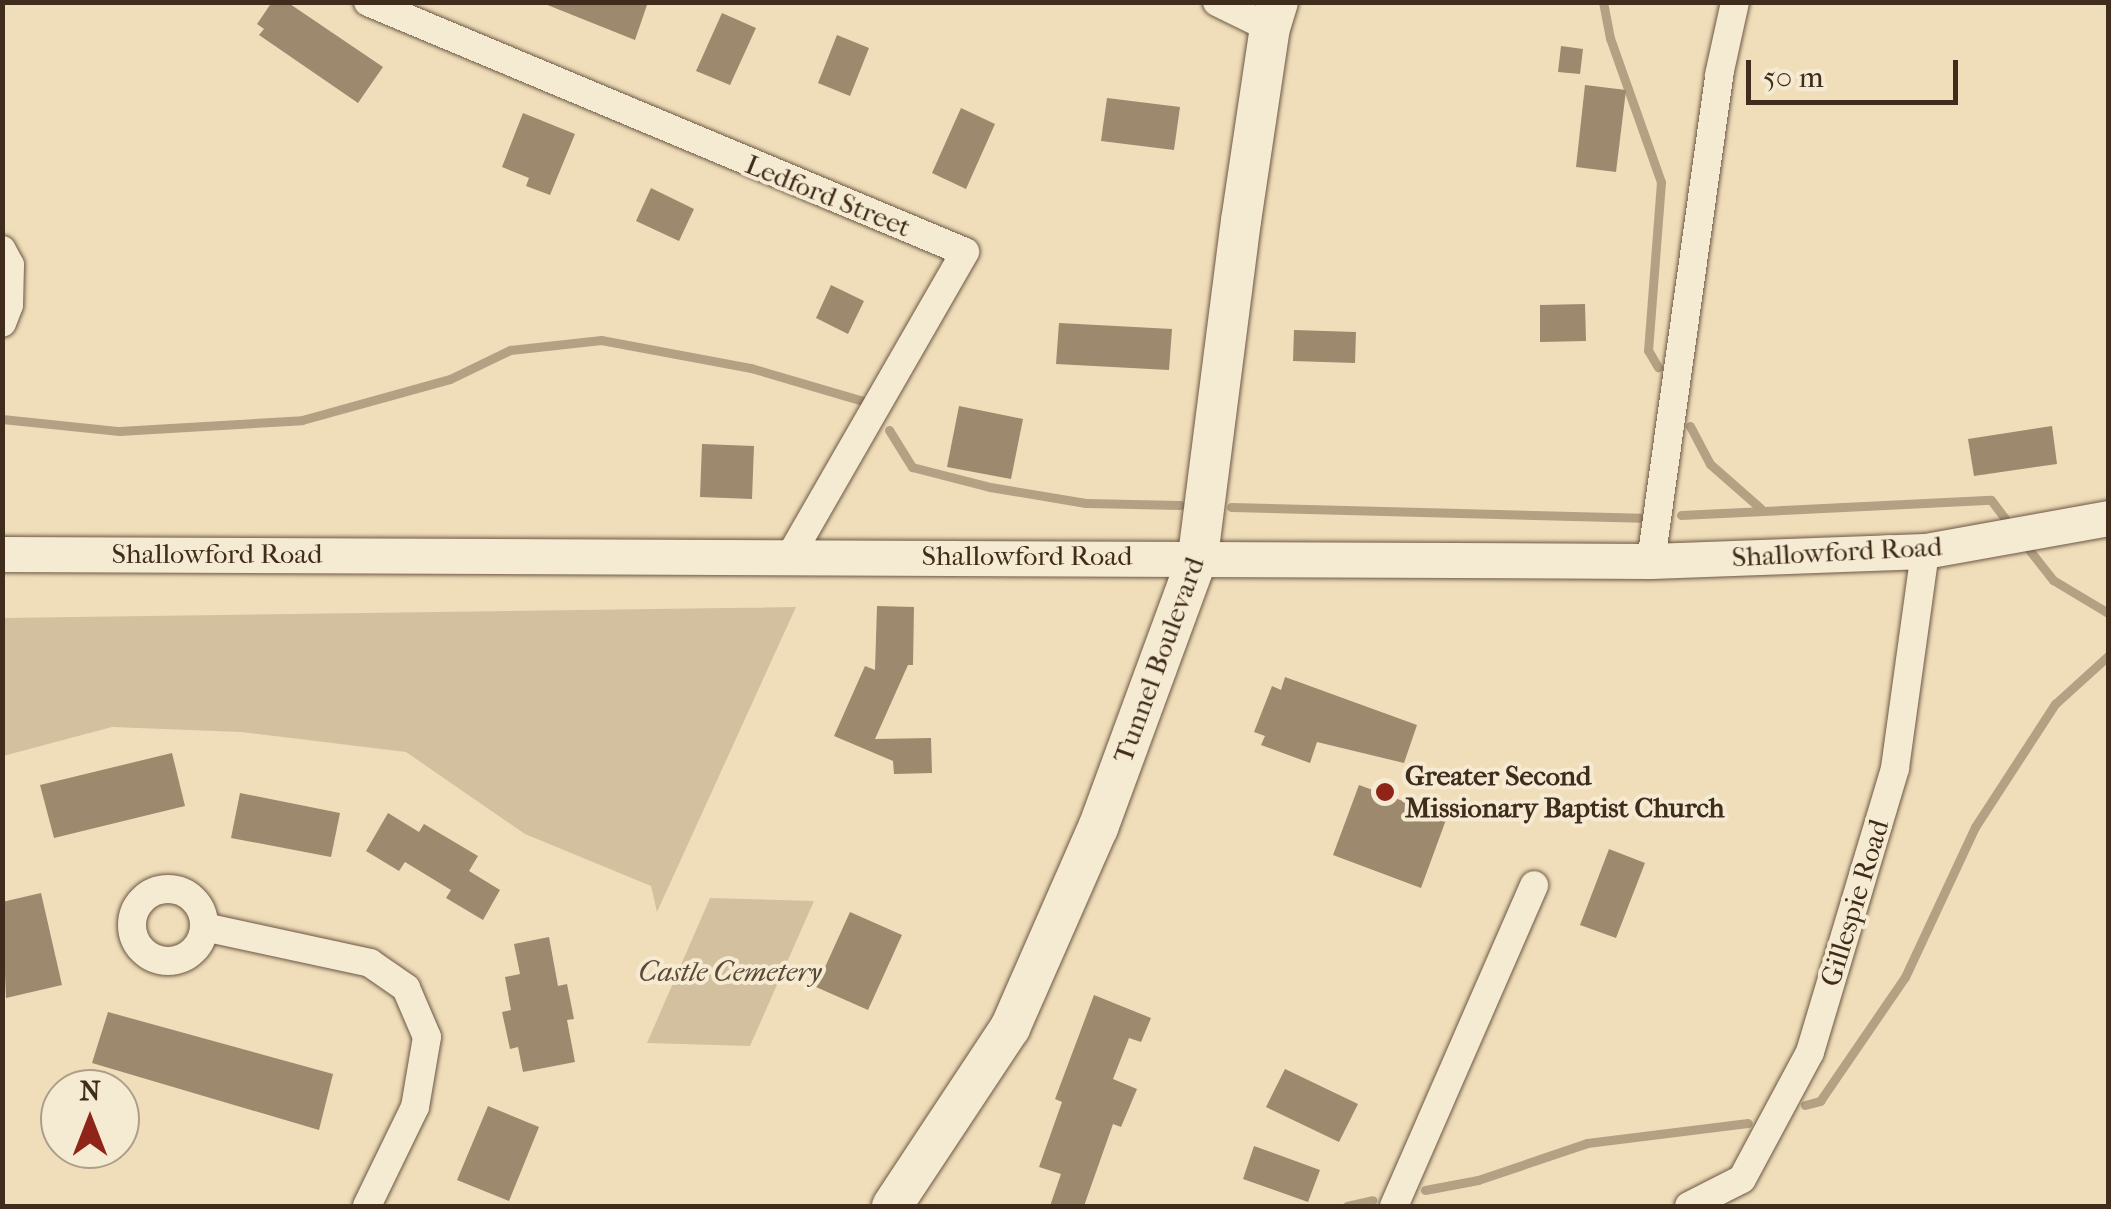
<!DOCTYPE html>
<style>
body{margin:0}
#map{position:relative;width:2111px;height:1209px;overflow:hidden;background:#f0deba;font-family:"IM FELL French Canon",serif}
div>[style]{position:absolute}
.green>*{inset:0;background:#d2c09f}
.stream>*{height:9px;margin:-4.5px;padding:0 4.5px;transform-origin:4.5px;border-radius:4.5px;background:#b4a184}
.building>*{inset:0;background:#9c896e}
.roads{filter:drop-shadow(0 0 2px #6c5844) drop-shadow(0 0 2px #6c5844)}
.minor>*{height:28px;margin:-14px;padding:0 14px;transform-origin:14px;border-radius:14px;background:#f5ead2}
.minor>.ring{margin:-14px;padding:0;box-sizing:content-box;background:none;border:28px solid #f5ead2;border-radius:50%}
.tertiary>*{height:35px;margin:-17.5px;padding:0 17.5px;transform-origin:17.5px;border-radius:17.5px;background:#f5ead2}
.secondary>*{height:40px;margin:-20px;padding:0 20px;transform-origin:20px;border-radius:20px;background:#f5ead2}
.dots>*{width:28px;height:28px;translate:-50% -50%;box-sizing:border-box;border:5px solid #f5ead2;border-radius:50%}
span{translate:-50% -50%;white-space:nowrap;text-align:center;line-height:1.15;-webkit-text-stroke:8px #f5ead2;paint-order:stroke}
.street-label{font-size:28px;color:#402c1c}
.poi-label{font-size:28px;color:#402c1c;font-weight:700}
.left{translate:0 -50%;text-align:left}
.park-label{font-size:28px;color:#5d4a36;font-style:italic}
.frame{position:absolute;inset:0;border:5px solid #402c1c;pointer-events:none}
.north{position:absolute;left:40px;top:1069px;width:100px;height:100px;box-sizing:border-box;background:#f5ead2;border:2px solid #ad9e89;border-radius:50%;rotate:0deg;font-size:28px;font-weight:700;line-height:40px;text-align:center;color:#402c1c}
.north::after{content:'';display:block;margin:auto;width:35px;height:45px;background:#8f2418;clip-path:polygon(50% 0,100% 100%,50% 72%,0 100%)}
.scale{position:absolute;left:1746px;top:60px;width:212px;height:45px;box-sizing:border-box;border:5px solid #402c1c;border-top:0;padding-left:12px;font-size:30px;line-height:35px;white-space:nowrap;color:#402c1c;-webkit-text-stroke:8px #f5ead2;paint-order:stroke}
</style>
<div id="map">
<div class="green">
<div style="clip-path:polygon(796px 607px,657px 912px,651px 886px,525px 834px,406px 752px,241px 732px,112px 727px,3px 756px,3px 618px)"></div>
<div style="clip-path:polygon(710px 898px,814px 901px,750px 1046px,647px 1043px)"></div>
</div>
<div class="stream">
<div style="left:1603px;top:2px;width:37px;rotate:79deg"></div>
<div style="left:1610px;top:38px;width:153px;rotate:70.5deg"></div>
<div style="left:1661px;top:182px;width:169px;rotate:94.4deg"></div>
<div style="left:1648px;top:350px;width:20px;rotate:60deg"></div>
<div style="left:2px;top:419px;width:118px;rotate:5.9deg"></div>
<div style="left:119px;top:431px;width:183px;rotate:-3.4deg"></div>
<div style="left:302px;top:420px;width:154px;rotate:-15.5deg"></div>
<div style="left:450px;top:379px;width:67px;rotate:-25.8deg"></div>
<div style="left:510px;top:350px;width:92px;rotate:-6.3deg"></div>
<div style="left:601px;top:340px;width:153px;rotate:10.6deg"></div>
<div style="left:751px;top:368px;width:127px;rotate:16.4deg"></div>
<div style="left:1690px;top:426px;width:43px;rotate:62.2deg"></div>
<div style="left:1710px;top:464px;width:67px;rotate:41.3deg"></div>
<div style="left:889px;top:430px;width:44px;rotate:58.1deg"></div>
<div style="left:912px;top:467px;width:81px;rotate:14.4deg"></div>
<div style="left:990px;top:487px;width:97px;rotate:9.5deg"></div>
<div style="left:1086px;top:503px;width:94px;rotate:1.2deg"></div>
<div style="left:1231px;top:507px;width:410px;rotate:1.5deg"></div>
<div style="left:1681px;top:515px;width:310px;rotate:-2.8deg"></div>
<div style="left:1991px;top:500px;width:31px;rotate:53deg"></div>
<div style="left:2027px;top:547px;width:42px;rotate:51.8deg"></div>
<div style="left:2053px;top:580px;width:64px;rotate:31deg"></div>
<div style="left:1805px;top:1105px;width:16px;rotate:-15deg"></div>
<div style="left:1820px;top:1101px;width:150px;rotate:-55.6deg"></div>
<div style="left:1905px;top:977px;width:166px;rotate:-65deg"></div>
<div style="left:1975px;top:827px;width:147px;rotate:-57deg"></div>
<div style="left:2055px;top:704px;width:72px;rotate:-42.2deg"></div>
<div style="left:1425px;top:1190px;width:54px;rotate:-10.7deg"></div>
<div style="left:1478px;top:1180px;width:115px;rotate:-18.7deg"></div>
<div style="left:1587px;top:1143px;width:162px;rotate:-7.1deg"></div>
<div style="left:1347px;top:1206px;width:26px;rotate:-13deg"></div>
</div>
<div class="building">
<div style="clip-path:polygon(272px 2px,287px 2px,383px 67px,358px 103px,259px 35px,264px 29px,257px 24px)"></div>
<div style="clip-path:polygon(540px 2px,648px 2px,635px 40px)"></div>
<div style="clip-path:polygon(722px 13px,756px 28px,730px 85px,696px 71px)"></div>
<div style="clip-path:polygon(837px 35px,869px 48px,850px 96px,818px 83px)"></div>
<div style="clip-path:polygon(1561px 46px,1583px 49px,1580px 74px,1558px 72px)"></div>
<div style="clip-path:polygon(1585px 85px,1626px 90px,1616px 172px,1576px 167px)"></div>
<div style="clip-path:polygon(1107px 98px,1180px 107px,1174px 150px,1101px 141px)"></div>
<div style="clip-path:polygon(961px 108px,995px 124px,966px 189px,932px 173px)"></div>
<div style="clip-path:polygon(523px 113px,575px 134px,550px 195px,526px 186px,529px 178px,502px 167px)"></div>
<div style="clip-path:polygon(651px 188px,694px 209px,679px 241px,636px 221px)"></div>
<div style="clip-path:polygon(831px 285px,864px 301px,848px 334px,816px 318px)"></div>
<div style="clip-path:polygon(1585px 304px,1586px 341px,1540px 342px,1540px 305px)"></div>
<div style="clip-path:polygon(1059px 323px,1172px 329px,1169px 370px,1056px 364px)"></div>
<div style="clip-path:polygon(1294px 330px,1356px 332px,1355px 363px,1293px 361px)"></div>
<div style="clip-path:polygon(959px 406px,1023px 419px,1011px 479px,947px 467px)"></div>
<div style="clip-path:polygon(2052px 426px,2057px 464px,1974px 476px,1968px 439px)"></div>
<div style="clip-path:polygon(702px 444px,754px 446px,752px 499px,700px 497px)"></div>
<div style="clip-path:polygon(877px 606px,914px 607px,913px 665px,908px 665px,875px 739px,931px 738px,932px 773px,894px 774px,893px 761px,834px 736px,865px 666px,875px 670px)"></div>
<div style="clip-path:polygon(1285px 677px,1417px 725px,1404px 763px,1317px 742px,1310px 763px,1261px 745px,1265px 736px,1254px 732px,1272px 686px,1281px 690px)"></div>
<div style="clip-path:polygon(172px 753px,185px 806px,54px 838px,40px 785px)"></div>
<div style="clip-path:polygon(1359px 785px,1447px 817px,1421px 888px,1333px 855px)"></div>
<div style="clip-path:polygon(240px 793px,340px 813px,331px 857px,231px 838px)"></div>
<div style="clip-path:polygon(388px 813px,419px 832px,424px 824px,478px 856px,469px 871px,500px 890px,483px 920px,446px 898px,451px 890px,405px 862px,399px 871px,366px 851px)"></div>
<div style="clip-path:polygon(1609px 849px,1645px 863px,1616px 938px,1580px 925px)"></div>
<div style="clip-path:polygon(41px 893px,62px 985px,6px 998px,2px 902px)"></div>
<div style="clip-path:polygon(850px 912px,902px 935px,868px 1010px,816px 987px)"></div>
<div style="clip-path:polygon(549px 937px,558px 986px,567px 984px,574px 1019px,567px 1020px,575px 1062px,523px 1072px,518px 1047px,510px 1049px,502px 1012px,511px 1010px,505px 977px,520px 974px,514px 944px)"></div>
<div style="clip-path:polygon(1094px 995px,1151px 1018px,1141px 1042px,1129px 1038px,1113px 1079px,1137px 1089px,1121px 1127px,1113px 1124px,1084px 1206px,1050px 1206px,1061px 1174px,1039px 1167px,1062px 1102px,1055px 1099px)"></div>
<div style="clip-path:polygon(108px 1012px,333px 1074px,319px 1130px,92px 1063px)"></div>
<div style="clip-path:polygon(1285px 1069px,1358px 1104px,1339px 1142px,1266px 1107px)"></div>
<div style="clip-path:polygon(488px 1106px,539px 1127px,509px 1201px,457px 1180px)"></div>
<div style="clip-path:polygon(1254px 1146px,1320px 1170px,1308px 1202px,1243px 1179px)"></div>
</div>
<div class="roads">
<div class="minor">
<div style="left:368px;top:2px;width:647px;rotate:22.72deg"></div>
<div style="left:965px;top:252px;width:349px;rotate:119.9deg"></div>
<div style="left:1217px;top:2px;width:59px;rotate:26.1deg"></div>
<div style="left:2px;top:250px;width:17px;rotate:62deg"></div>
<div style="left:10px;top:265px;width:40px;rotate:91.4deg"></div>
<div style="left:9px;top:305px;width:19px;rotate:111deg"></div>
<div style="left:1651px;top:561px;width:491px;rotate:-82deg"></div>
<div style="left:1719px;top:75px;width:75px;rotate:-77.6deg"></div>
<div class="ring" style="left:132px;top:889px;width:44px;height:44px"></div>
<div style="left:204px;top:927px;width:170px;rotate:12.2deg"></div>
<div style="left:370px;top:963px;width:44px;rotate:34.8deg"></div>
<div style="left:406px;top:988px;width:53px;rotate:66.8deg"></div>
<div style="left:427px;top:1037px;width:71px;rotate:99.7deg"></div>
<div style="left:415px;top:1107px;width:110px;rotate:115.9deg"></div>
<div style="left:1394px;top:1206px;width:350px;rotate:-66.4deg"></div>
<div style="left:1689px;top:1206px;width:59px;rotate:-27deg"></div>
<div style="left:1742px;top:1179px;width:144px;rotate:-61.8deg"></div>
<div style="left:1810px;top:1052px;width:296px;rotate:-73.3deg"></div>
<div style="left:1895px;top:768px;width:219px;rotate:-82.1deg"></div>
</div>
<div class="tertiary">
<div style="left:2px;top:554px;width:1649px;rotate:0.24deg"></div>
<div style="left:1651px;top:561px;width:274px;rotate:-2.1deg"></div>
<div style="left:1925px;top:551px;width:186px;rotate:-10.2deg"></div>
</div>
<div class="secondary">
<div style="left:892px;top:1206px;width:214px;rotate:-56.5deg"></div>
<div style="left:1010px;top:1028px;width:219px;rotate:-66.3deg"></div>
<div style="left:1098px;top:828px;width:290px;rotate:-69.8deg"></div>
<div style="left:1198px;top:556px;width:338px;rotate:-82.7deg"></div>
<div style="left:1241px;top:221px;width:195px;rotate:-81.5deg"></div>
<div style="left:1270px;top:28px;width:27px;rotate:-73deg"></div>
</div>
</div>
<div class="dots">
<div style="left:1385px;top:792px;background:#8f2418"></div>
</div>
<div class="street-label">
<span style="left:828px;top:196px;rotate:22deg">Ledford Street</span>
<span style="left:1837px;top:552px;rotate:-3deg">Shallowford Road</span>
<span style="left:217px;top:554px">Shallowford Road</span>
<span style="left:1027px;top:556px">Shallowford Road</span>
<span style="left:1159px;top:660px;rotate:-70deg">Tunnel Boulevard</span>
<span style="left:1855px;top:903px;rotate:-73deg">Gillespie Road</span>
</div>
<div class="poi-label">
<span class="left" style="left:1405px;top:792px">Greater Second<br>Missionary Baptist Church</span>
</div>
<div class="park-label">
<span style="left:730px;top:972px">Castle Cemetery</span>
</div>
<div class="frame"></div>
<div class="north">N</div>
<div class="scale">50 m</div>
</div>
